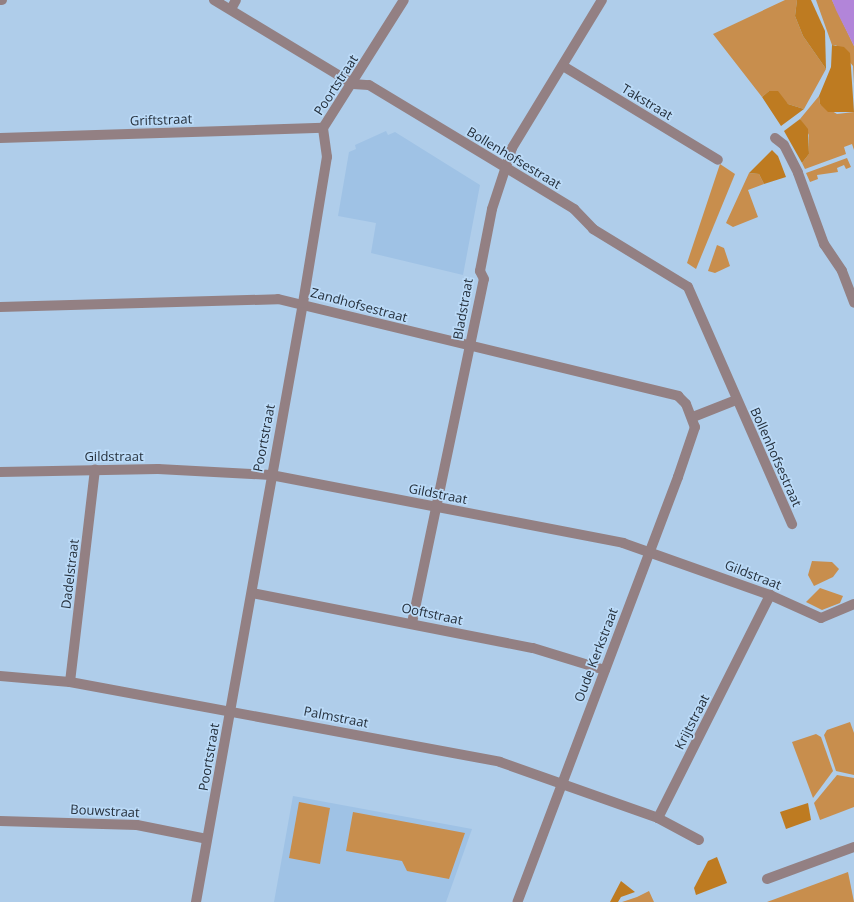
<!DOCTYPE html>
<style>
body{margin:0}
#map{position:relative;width:854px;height:902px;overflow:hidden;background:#afcdea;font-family:"Open Sans",sans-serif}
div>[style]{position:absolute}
.built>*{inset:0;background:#9fc2e5}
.green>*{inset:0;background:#c88e4d}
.forest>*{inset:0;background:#be7b21}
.water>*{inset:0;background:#b285d9}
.minor>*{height:10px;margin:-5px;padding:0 5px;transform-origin:5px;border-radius:5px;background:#938083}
span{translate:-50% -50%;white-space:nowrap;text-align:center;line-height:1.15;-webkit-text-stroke:3.5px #bbdaf7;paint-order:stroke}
.street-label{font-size:13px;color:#242f3b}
</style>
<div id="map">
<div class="built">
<div style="clip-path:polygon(386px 131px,388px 135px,395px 132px,480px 185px,463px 275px,371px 253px,376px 223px,338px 216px,349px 152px,356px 149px,355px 145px)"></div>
<div style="clip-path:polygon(293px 796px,472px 829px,446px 902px,274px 902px)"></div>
</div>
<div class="green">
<div style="clip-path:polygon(785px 0,797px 0,795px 16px,803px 36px,826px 69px,804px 109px,788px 104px,769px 91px,762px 97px,713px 34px)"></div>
<div style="clip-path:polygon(816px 0,832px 0,854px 46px,854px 84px,853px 66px,836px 45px,832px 45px)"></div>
<div style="clip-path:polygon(819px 96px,820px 104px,837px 114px,854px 112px,854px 150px,852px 144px,844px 147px,846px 154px,805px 169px,802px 163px,809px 154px,809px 135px,800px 119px)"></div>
<div style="clip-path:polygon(847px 158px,851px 167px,846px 169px,844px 165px,837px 168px,838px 172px,817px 175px,818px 179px,810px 182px,806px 173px)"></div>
<div style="clip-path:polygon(720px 164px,735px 174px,696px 269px,687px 263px)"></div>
<div style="clip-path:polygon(749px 173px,759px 174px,764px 184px,748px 190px,758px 217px,733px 227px,726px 223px)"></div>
<div style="clip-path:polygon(717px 245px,724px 248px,730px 266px,715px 273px,708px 271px)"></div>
<div style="clip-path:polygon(812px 561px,832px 562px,839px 569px,833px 577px,814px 586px,808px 575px)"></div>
<div style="clip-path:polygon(820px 588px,843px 596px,840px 603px,822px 610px,806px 602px)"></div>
<div style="clip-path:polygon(850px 722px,854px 733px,854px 775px,836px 771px,824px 735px,827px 730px)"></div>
<div style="clip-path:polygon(816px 734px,821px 737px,833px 771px,813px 798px,792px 742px)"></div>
<div style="clip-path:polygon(837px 775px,854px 778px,854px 807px,820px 820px,814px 803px)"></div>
<div style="clip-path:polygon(299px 802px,330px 808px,320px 864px,289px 858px)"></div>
<div style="clip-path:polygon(353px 812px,465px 833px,449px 879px,407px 871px,402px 861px,346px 851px)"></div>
<div style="clip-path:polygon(848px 872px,854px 902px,767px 902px)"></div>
<div style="clip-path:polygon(649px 891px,654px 902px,622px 902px,637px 897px)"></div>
</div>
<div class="forest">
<div style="clip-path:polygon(797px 0,811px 0,825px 31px,826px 69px,803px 36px,795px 16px)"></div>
<div style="clip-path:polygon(832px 45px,844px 47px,850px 53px,854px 112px,828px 112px,820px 104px,819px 96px,831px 67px)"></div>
<div style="clip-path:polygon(769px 91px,778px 91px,788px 104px,804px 109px,781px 126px,762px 97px)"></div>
<div style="clip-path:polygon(800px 119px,808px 129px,809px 154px,802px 163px,784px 131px)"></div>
<div style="clip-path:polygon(772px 150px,778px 156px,786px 177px,764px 184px,759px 174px,749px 173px)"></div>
<div style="clip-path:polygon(808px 803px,811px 820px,786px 829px,780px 812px)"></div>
<div style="clip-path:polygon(717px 857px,727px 883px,696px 895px,694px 888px,708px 861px)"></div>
<div style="clip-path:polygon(621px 881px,635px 892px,621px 897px,618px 902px,610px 902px)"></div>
</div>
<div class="water">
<div style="clip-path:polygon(832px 0,854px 0,854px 46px,836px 10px)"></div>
</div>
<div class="minor">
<div style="left:0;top:0;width:2px"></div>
<div style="left:214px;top:0;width:162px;rotate:31.1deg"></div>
<div style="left:353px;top:84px;width:16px;rotate:4deg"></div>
<div style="left:369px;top:85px;width:159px;rotate:31.1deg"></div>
<div style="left:505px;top:167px;width:81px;rotate:31.3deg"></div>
<div style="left:574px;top:209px;width:28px;rotate:46deg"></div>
<div style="left:593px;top:229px;width:111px;rotate:31.4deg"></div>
<div style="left:688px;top:287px;width:259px;rotate:66.3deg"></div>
<div style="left:231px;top:9px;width:10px;rotate:-61deg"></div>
<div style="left:563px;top:66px;width:181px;rotate:31.2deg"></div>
<div style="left:0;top:138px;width:323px;rotate:-1.8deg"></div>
<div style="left:775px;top:138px;width:11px;rotate:38deg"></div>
<div style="left:784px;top:145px;width:31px;rotate:63deg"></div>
<div style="left:798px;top:173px;width:76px;rotate:69.9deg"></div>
<div style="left:824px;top:244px;width:32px;rotate:56deg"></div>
<div style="left:842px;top:271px;width:34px;rotate:69deg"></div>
<div style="left:0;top:307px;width:278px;rotate:-1.6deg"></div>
<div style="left:278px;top:299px;width:412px;rotate:13.6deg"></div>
<div style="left:678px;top:396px;width:11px;rotate:45deg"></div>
<div style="left:686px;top:404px;width:25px;rotate:69deg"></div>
<div style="left:695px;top:427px;width:53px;rotate:108.8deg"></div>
<div style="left:678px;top:477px;width:454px;rotate:110.7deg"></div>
<div style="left:693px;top:417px;width:46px;rotate:-21.6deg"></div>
<div style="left:0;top:472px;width:158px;rotate:-1.1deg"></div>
<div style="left:158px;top:469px;width:113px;rotate:3deg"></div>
<div style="left:271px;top:475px;width:359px;rotate:10.9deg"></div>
<div style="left:623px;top:543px;width:156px;rotate:19.5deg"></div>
<div style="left:770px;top:595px;width:56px;rotate:24.3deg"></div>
<div style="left:821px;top:618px;width:36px;rotate:-23deg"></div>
<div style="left:252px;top:593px;width:286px;rotate:11.1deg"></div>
<div style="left:533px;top:648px;width:75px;rotate:17deg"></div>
<div style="left:412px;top:623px;width:351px;rotate:-78.2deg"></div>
<div style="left:484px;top:279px;width:9px;rotate:-117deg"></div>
<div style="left:480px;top:271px;width:63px;rotate:-79deg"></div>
<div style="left:492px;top:209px;width:64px;rotate:-71.8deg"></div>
<div style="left:512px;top:148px;width:173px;rotate:-58.7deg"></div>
<div style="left:0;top:676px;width:70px;rotate:4.9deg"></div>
<div style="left:70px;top:682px;width:437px;rotate:10.5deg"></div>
<div style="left:500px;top:762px;width:168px;rotate:19.5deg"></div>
<div style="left:70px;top:682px;width:214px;rotate:-83.3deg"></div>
<div style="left:0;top:821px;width:137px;rotate:1.7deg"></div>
<div style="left:137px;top:825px;width:71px;rotate:11.3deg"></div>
<div style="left:699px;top:840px;width:47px;rotate:-151.8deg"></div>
<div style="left:658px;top:818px;width:250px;rotate:-63.3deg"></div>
<div style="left:767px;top:879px;width:93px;rotate:-20.2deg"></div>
<div style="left:196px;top:902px;width:608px;rotate:-79.87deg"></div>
<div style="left:303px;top:303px;width:148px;rotate:-80.7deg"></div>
<div style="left:327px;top:157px;width:29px;rotate:-98deg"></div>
<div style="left:323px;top:128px;width:151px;rotate:-57.7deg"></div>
</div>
<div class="street-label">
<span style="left:336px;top:85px;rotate:-57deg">Poortstraat</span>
<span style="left:647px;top:102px;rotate:31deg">Takstraat</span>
<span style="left:161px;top:120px;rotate:-2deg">Griftstraat</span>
<span style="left:514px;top:158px;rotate:31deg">Bollenhofsestraat</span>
<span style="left:359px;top:305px;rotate:15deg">Zandhofsestraat</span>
<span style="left:463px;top:309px;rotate:-80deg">Bladstraat</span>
<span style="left:264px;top:438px;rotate:-79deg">Poortstraat</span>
<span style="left:114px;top:456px">Gildstraat</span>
<span style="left:776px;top:457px;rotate:66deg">Bollenhofsestraat</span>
<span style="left:438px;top:494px;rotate:11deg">Gildstraat</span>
<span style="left:70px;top:574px;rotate:-83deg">Dadelstraat</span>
<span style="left:753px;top:575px;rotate:21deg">Gildstraat</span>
<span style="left:432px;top:614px;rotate:12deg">Ooftstraat</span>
<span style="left:596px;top:655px;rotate:-69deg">Oude Kerkstraat</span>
<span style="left:336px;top:717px;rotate:11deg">Palmstraat</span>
<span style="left:692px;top:722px;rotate:-63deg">Krijtstraat</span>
<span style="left:209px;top:757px;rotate:-80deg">Poortstraat</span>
<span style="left:105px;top:811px;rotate:3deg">Bouwstraat</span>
</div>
</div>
